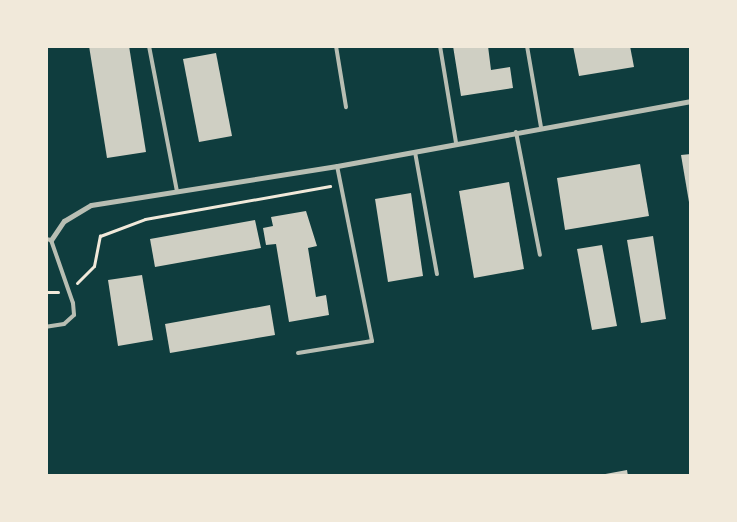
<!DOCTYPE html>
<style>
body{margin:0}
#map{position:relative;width:737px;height:522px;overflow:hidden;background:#0f3d3e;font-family:Quicksand,sans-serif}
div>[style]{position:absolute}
.building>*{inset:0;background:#cfcfc3}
.path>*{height:3px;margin:-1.5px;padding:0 1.5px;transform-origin:1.5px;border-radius:1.5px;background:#f1e9da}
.service>*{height:4px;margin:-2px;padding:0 2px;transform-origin:2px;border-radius:2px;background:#b8beb3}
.minor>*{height:5px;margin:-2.5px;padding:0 2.5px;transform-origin:2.5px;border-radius:2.5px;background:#b8beb3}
span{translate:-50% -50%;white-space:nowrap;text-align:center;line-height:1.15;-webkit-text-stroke:4px #f1e9da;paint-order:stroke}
.frame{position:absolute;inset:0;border:48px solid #f1e9da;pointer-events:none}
</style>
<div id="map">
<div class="building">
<div style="clip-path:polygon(89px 46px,129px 46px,146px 152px,107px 158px)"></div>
<div style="clip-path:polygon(453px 46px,488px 46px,491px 70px,510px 67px,513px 88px,461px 96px)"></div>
<div style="clip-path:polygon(573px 46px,630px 46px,634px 67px,579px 76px)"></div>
<div style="clip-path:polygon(216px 53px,232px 136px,199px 142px,183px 59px)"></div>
<div style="clip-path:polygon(691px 154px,691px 208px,690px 208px,681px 155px)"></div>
<div style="clip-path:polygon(640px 164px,649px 216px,565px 230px,557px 178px)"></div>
<div style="clip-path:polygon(509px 182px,524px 269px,474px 278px,459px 191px)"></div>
<div style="clip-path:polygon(411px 193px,423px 276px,388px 282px,375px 199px)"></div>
<div style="clip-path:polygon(306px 211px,317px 246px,308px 248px,316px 297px,326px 295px,329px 315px,289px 322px,276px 244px,266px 245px,263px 228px,273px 226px,271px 217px)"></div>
<div style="clip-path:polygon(255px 220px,261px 248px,155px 267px,150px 239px)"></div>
<div style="clip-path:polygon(653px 236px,666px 319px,641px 323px,627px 240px)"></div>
<div style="clip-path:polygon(602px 245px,617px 326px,592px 330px,577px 249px)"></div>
<div style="clip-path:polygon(142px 275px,153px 340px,118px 346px,108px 280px)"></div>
<div style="clip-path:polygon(270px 305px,275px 335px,170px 353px,165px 324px)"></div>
<div style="clip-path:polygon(627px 470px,628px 476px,601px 476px,600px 475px)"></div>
</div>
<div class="path">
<div style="left:77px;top:283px;width:24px;rotate:-45deg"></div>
<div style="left:94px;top:266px;width:31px;rotate:-79deg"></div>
<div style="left:100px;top:236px;width:48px;rotate:-20.7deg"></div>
<div style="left:145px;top:219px;width:188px;rotate:-10.1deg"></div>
<div style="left:46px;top:292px;width:12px"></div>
</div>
<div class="service">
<div style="left:149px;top:46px;width:148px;rotate:79.1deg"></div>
<div style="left:336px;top:46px;width:62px;rotate:80.7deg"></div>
<div style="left:440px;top:46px;width:98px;rotate:80.6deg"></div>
<div style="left:527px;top:46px;width:82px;rotate:80.2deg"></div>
<div style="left:516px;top:132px;width:125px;rotate:79deg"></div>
<div style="left:415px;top:152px;width:124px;rotate:79.8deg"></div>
<div style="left:46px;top:239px;width:5px;rotate:11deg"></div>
<div style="left:51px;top:240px;width:67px;rotate:70.8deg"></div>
<div style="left:73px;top:303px;width:12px;rotate:85deg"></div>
<div style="left:74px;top:315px;width:13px;rotate:138deg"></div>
<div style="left:64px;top:324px;width:18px;rotate:171deg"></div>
<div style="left:298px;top:353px;width:75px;rotate:-9.2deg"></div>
<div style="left:372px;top:341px;width:178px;rotate:-101.3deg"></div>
</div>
<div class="minor">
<div style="left:51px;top:240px;width:23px;rotate:-56deg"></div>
<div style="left:64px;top:221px;width:31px;rotate:-31deg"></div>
<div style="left:91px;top:205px;width:249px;rotate:-9deg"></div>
<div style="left:337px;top:166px;width:360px;rotate:-10.4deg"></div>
</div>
<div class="frame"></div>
</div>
